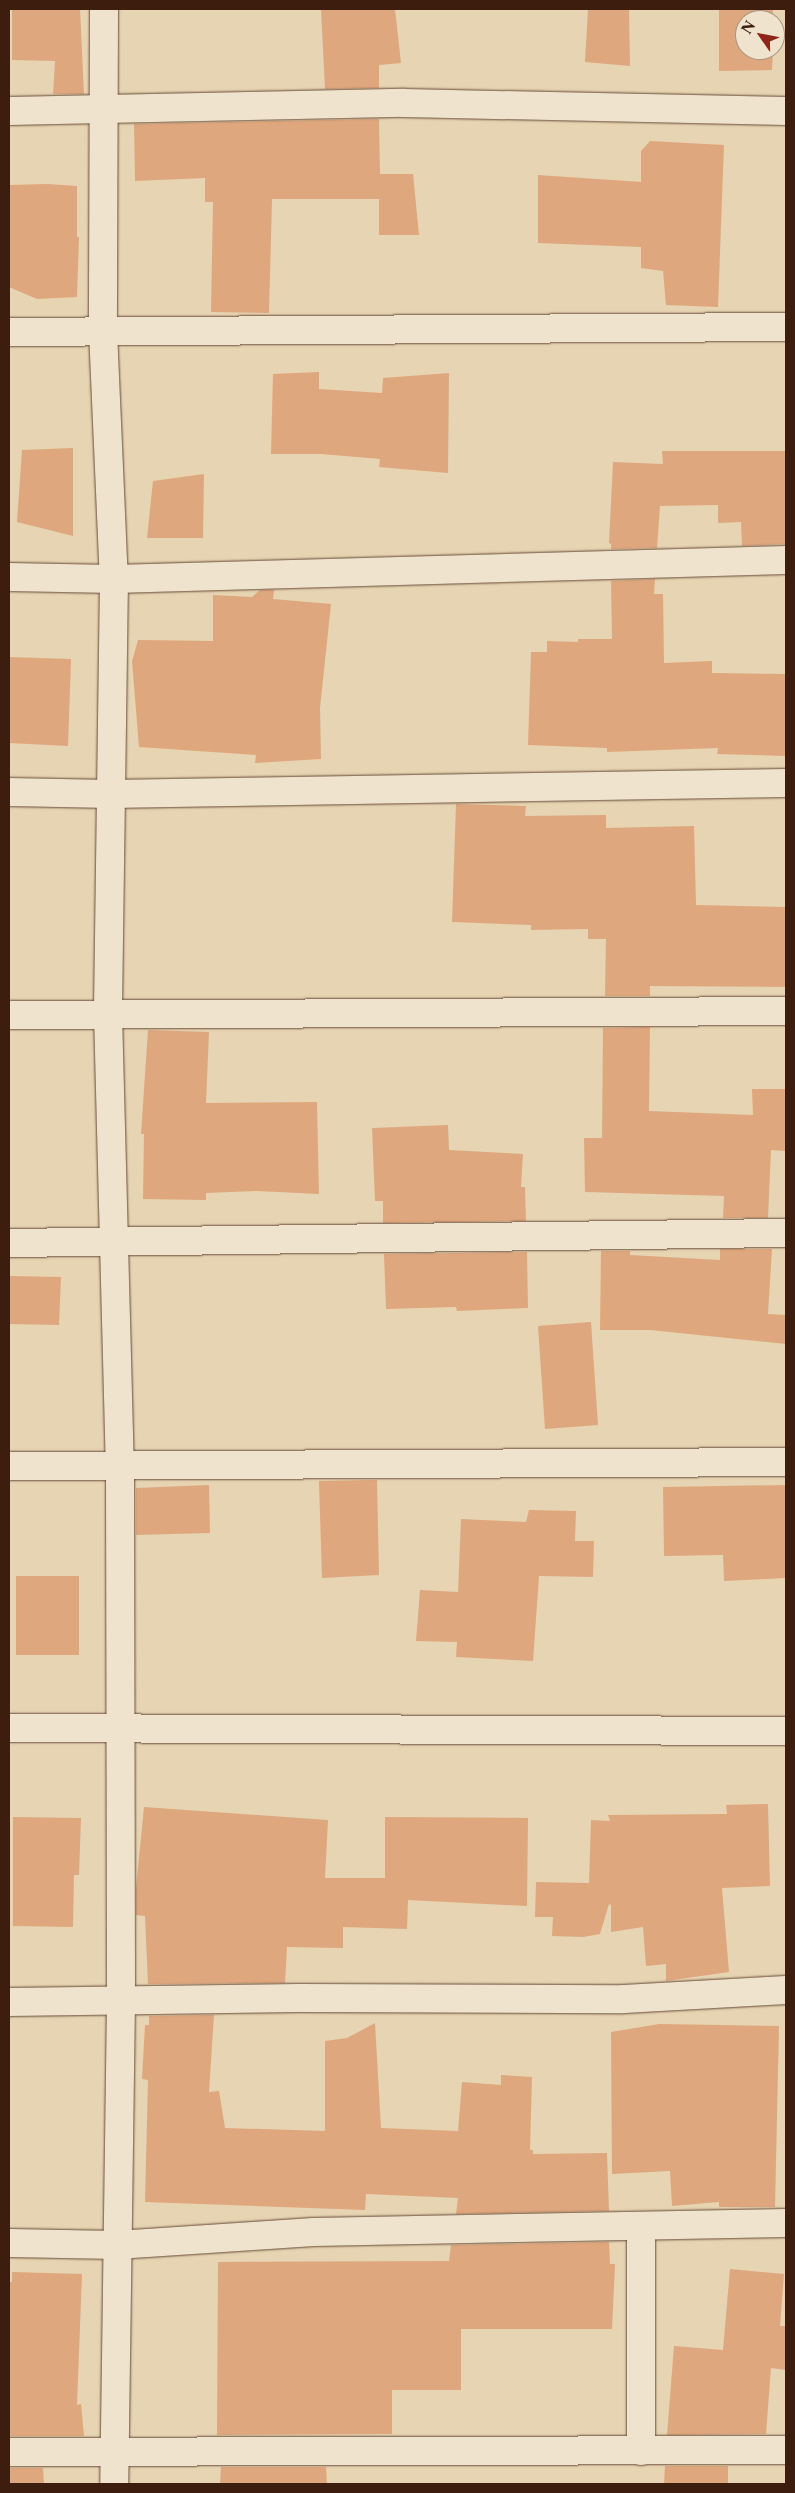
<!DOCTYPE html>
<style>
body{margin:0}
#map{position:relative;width:795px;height:2493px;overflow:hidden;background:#e6d4b2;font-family:"Libre Caslon Text",serif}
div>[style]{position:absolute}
.building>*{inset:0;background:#dfa77e}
.roads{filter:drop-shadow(0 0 1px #674b37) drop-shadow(0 0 1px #674b37)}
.minor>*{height:28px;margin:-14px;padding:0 14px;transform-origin:14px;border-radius:14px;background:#efe3cd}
.tertiary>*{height:28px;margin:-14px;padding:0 14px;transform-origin:14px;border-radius:14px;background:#efe3cd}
span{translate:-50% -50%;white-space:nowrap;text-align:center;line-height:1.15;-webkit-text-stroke:4px #efe3cd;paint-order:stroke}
.frame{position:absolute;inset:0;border:10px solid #3d1d0e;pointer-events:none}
.north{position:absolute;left:735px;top:10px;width:50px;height:50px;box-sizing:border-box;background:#efe3cd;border:1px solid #a89481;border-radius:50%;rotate:303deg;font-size:14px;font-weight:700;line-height:20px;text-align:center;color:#3d1d0e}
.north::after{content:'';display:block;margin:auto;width:18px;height:22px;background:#8f2418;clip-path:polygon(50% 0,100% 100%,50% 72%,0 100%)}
</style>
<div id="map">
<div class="building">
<div style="clip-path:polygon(12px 9px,80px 9px,84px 94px,53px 94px,55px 61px,12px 60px)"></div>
<div style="clip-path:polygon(321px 9px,395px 9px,401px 63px,379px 65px,379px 88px,325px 89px)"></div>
<div style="clip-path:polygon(588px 9px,629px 9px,630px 66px,585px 62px)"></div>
<div style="clip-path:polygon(719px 9px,773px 9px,773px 20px,745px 20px,745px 50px,773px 50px,772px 70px,719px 71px)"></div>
<div style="clip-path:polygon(379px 119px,380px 174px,413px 174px,419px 235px,379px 235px,379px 199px,272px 199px,269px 313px,211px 312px,213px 202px,205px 202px,205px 178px,135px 181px,134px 124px)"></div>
<div style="clip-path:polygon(650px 141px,724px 145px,718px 307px,666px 305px,663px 271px,641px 268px,641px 247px,538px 243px,538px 175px,641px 182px,641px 151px)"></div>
<div style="clip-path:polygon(47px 184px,77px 186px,77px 237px,79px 237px,77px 297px,37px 299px,9px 287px,9px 185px)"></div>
<div style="clip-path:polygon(319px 372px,319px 389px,382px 393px,383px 378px,449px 373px,448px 473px,379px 467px,380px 459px,321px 454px,271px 454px,273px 374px)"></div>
<div style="clip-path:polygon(73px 448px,73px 536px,17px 522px,22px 450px)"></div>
<div style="clip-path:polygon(662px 451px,786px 451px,786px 544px,742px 546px,741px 522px,718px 523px,718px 505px,660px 506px,657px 548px,611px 549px,611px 544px,609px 543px,613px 462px,663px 464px)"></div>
<div style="clip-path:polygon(204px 474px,203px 538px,147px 538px,153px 481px)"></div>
<div style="clip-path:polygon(655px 579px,654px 594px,663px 594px,664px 663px,712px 661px,712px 673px,786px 674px,786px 756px,717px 754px,718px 748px,607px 752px,607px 748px,528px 745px,531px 652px,547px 652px,547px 641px,578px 642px,578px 639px,612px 639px,611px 581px)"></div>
<div style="clip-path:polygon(260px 590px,274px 590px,273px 599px,331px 604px,320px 708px,321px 759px,255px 763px,256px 755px,139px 747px,132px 661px,138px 640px,213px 641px,213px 595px,252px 597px)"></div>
<div style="clip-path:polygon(9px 657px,71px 659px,68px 746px,9px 743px)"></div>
<div style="clip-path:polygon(456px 804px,526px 806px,525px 816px,606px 815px,606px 828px,694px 826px,696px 905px,786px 907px,786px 987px,650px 986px,650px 996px,605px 996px,606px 939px,588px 939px,588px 929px,531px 930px,531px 925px,452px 922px)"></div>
<div style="clip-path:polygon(650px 1027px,649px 1111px,753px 1115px,752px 1089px,786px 1089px,786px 1151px,771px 1150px,768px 1218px,723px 1218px,724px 1196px,585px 1192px,584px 1138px,602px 1138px,603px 1028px)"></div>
<div style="clip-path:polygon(148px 1030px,209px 1032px,206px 1103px,317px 1102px,319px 1194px,257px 1191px,206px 1193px,206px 1200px,143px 1199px,144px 1134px,141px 1134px)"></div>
<div style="clip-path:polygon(448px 1125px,449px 1150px,523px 1154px,521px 1187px,525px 1187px,526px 1221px,383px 1223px,383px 1201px,375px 1201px,372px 1128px)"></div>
<div style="clip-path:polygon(720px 1249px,772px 1249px,768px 1314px,786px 1315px,786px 1344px,650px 1330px,600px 1330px,601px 1251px,630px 1251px,630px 1255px,720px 1260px)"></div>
<div style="clip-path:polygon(527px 1252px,528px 1308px,457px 1311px,456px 1307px,386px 1309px,384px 1254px)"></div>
<div style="clip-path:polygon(9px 1276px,61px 1277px,59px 1325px,9px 1324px)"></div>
<div style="clip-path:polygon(591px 1322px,598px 1425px,545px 1429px,538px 1326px)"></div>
<div style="clip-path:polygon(377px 1480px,379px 1575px,322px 1578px,319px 1481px)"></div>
<div style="clip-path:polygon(209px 1485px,210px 1533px,136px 1535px,136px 1488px)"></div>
<div style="clip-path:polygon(786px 1485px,786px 1578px,724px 1581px,723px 1555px,664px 1556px,663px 1487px)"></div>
<div style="clip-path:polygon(529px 1510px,576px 1511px,575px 1541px,594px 1541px,593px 1577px,539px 1576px,533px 1661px,456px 1657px,457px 1642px,416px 1641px,420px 1590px,458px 1592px,461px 1519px,526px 1522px)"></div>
<div style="clip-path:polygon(16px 1576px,79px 1576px,79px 1655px,16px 1655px)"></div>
<div style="clip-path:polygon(768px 1804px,770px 1886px,722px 1888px,729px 1972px,666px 1981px,666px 1964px,646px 1966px,643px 1927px,611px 1932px,611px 1905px,609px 1904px,600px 1934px,583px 1937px,552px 1936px,553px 1917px,535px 1917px,536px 1882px,589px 1883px,591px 1820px,610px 1821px,608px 1815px,727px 1814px,726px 1805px)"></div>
<div style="clip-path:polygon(144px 1807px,328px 1820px,325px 1878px,385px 1878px,385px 1817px,528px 1818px,527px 1906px,408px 1900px,407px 1929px,343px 1927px,343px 1948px,287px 1947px,285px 1983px,148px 1984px,145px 1916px,136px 1915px,136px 1888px)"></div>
<div style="clip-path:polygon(13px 1817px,81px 1818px,79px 1875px,74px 1875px,73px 1927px,13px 1926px)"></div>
<div style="clip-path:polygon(214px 2015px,209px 2092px,219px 2091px,225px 2128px,325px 2131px,325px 2041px,347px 2038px,375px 2023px,381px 2128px,458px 2131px,462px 2082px,501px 2085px,501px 2075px,532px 2077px,530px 2150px,533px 2150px,533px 2154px,607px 2153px,609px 2211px,456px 2214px,458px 2198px,366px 2194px,365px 2210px,145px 2202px,148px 2080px,142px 2079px,145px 2025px,149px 2025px,149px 2016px)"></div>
<div style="clip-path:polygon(659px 2024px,779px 2026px,775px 2207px,719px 2207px,719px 2202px,672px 2206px,670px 2171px,612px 2174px,611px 2032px)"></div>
<div style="clip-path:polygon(609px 2242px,610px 2264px,615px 2264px,612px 2329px,461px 2329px,461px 2390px,392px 2390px,392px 2434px,217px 2435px,218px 2262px,449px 2261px,451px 2245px)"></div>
<div style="clip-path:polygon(730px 2269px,784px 2274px,780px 2326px,786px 2326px,786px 2370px,771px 2368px,766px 2434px,667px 2435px,674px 2346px,723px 2350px)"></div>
<div style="clip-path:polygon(12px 2272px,82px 2274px,77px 2405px,81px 2404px,84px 2436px,9px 2436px,9px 2282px,12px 2282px)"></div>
<div style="clip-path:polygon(665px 2466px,728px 2466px,728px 2484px,664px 2484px)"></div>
<div style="clip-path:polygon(221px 2467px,326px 2467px,327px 2484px,220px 2484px)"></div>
<div style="clip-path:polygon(9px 2468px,43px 2468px,44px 2484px,9px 2484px)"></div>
</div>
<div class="roads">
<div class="minor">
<div style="left:104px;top:9px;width:322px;rotate:90.2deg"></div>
<div style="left:103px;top:331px;width:248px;rotate:87.5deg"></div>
<div style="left:114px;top:579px;width:435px;rotate:90.8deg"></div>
<div style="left:108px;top:1014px;width:452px;rotate:88.5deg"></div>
<div style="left:120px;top:1466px;width:535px;rotate:89.89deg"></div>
<div style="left:121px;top:2001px;width:483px;rotate:90.8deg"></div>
<div style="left:9px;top:111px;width:395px;rotate:-1.2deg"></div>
<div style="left:404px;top:103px;width:382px;rotate:1.2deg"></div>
<div style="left:9px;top:332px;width:777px;rotate:-0.37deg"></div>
<div style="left:9px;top:577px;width:105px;rotate:1.1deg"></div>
<div style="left:114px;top:579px;width:672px;rotate:-1.62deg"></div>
<div style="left:9px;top:792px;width:101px;rotate:1.1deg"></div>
<div style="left:110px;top:794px;width:676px;rotate:-0.93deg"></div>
<div style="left:9px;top:1015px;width:777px;rotate:-0.29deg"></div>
<div style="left:9px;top:1243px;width:777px;rotate:-0.74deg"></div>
<div style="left:9px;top:1466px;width:777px;rotate:-0.29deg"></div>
<div style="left:9px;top:2002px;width:290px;rotate:-0.8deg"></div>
<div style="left:299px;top:1998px;width:325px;rotate:0.2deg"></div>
<div style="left:624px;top:1999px;width:162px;rotate:-3.2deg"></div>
<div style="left:641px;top:2227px;width:224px;rotate:90deg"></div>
<div style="left:9px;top:2243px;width:108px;rotate:1.1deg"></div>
<div style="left:117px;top:2245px;width:197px;rotate:-3.8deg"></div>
<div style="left:314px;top:2232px;width:472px;rotate:-1.1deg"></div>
<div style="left:9px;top:2452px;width:777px;rotate:-0.15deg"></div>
</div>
<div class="tertiary">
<div style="left:9px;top:1728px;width:777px;rotate:0.22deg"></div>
</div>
</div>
<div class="frame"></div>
<div class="north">N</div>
</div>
